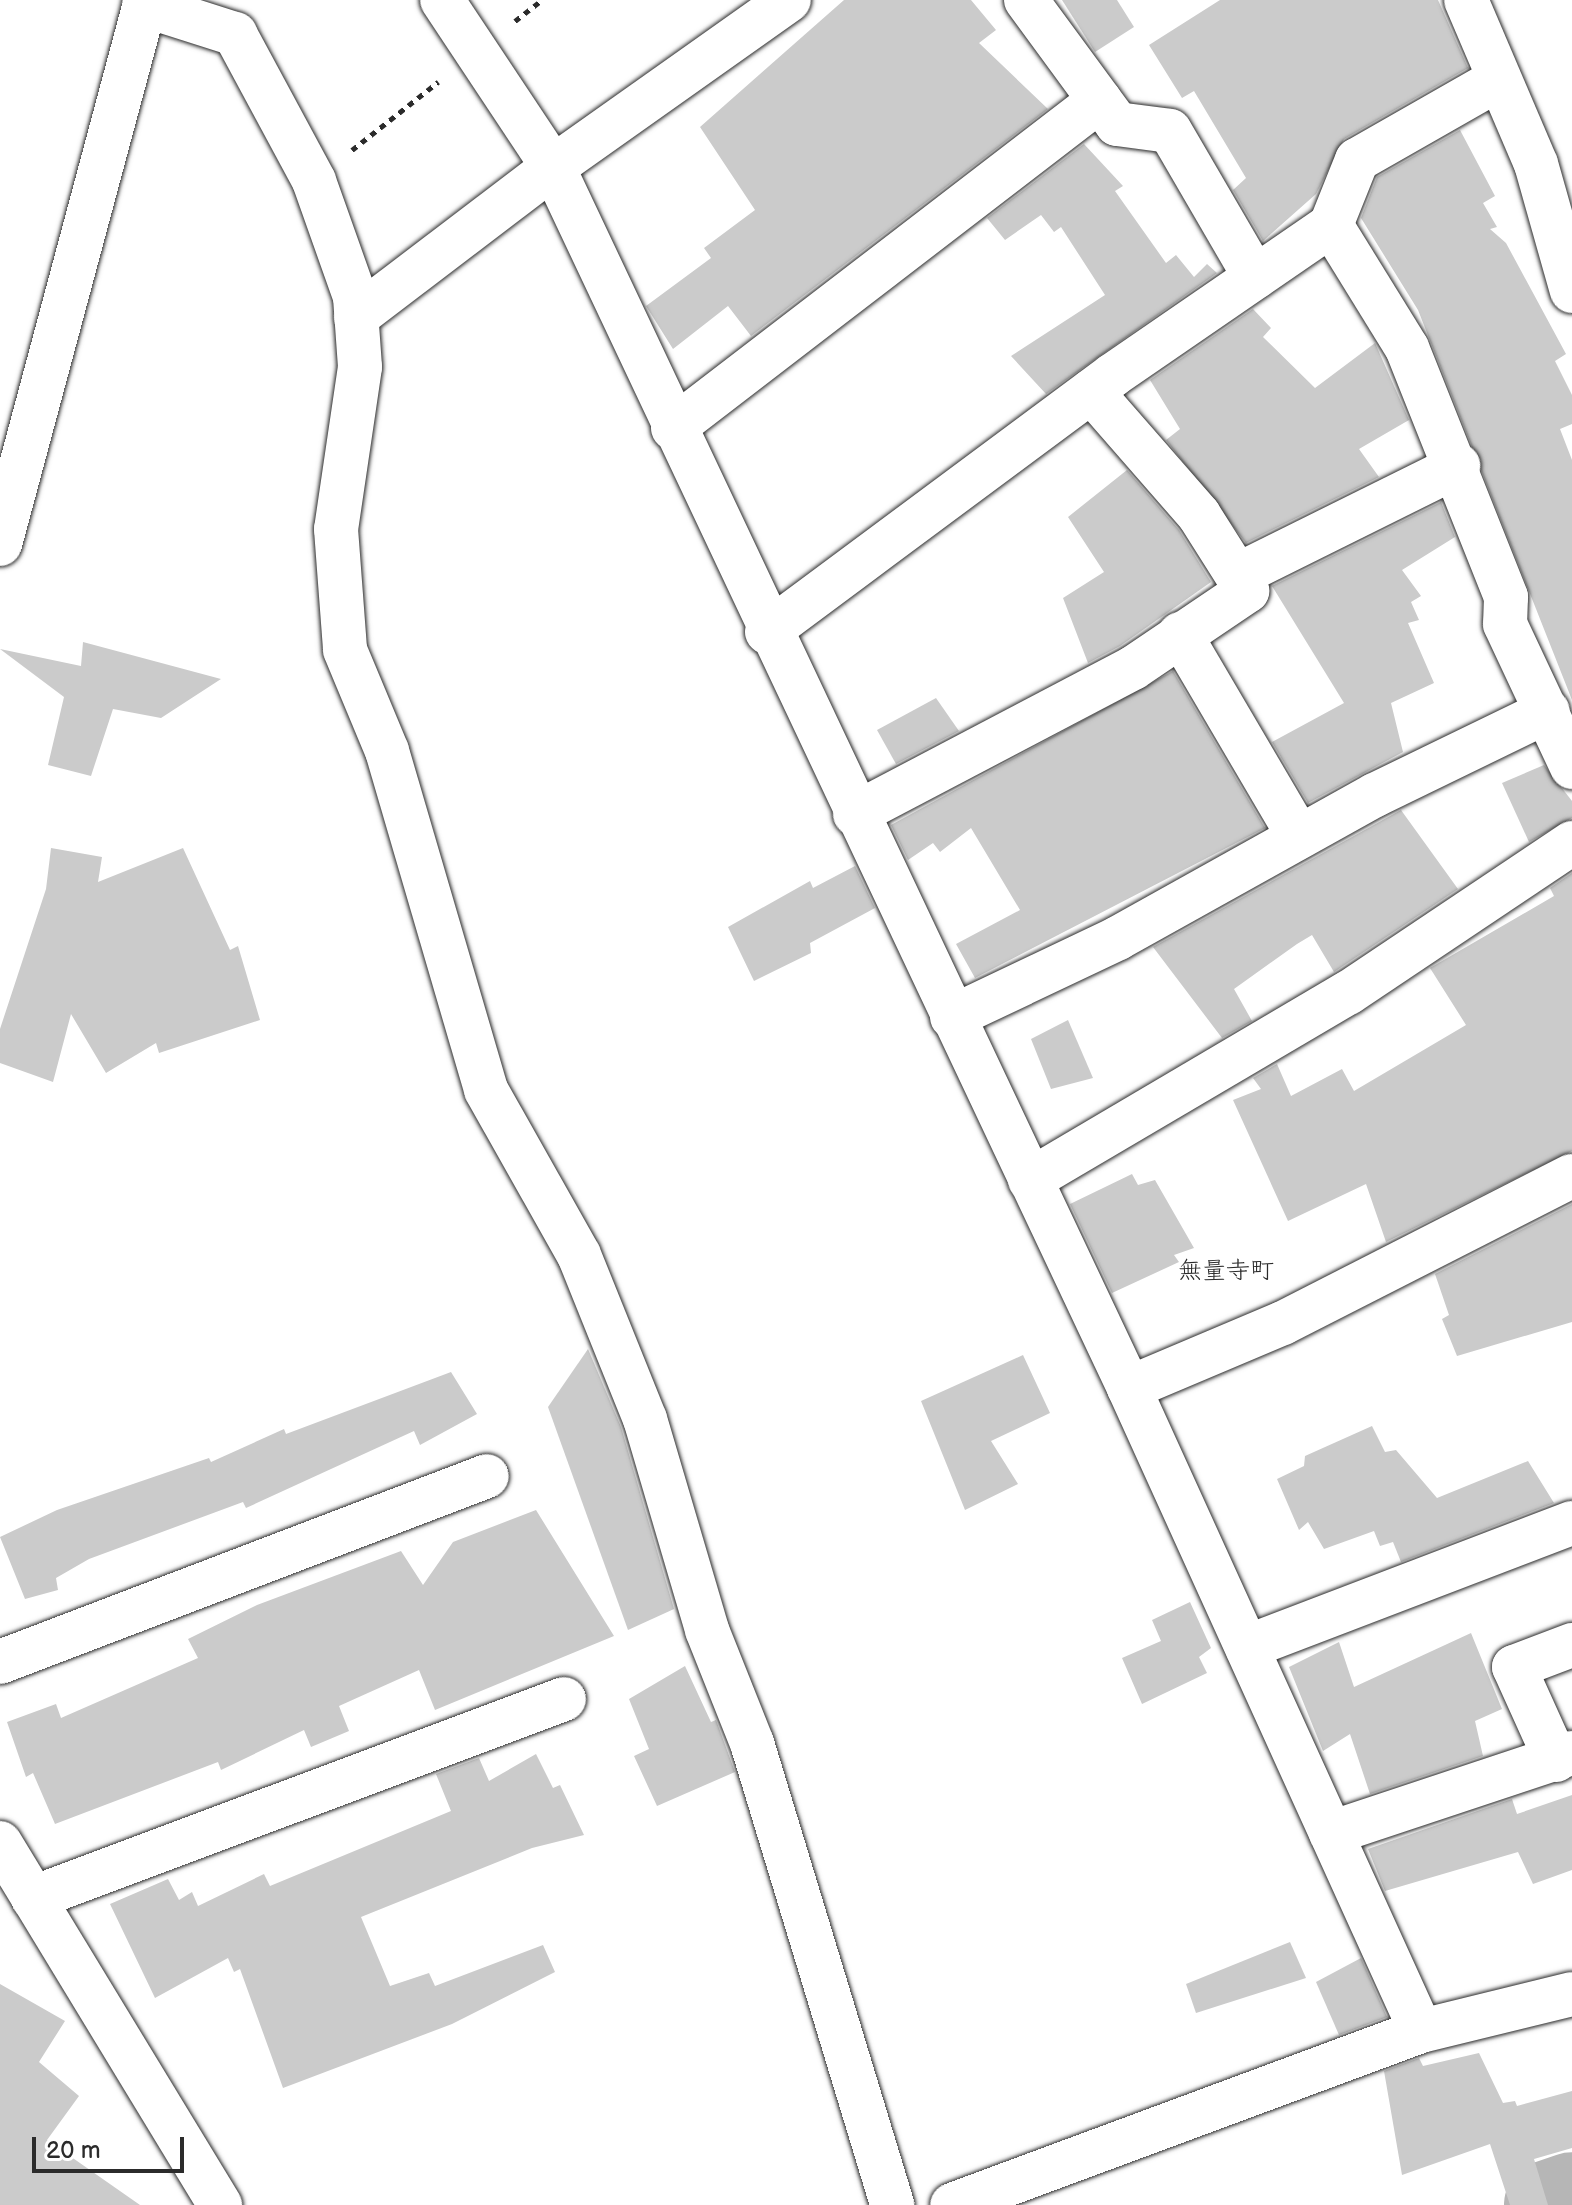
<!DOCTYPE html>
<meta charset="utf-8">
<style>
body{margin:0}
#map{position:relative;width:1572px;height:2205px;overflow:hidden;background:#fff;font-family:"Balsamiq Sans","Klee One",sans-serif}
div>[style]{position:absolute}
.river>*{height:90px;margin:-45px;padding:0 45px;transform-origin:45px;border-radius:45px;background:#b6b6b6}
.building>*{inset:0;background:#cbcbcb}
.path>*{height:5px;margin-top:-2.5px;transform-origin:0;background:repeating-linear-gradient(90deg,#2b2b2b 0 6px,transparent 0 12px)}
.roads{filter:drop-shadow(0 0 2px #2b2b2b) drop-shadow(0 0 2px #2b2b2b)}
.minor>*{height:44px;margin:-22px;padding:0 22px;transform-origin:22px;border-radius:22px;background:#fff}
span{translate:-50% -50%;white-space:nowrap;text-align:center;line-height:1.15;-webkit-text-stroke:6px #fff;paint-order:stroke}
.quarter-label{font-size:24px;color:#2b2b2b}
.scale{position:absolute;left:32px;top:2137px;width:152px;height:36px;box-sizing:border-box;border:4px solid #2b2b2b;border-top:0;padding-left:10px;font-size:24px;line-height:28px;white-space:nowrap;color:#2b2b2b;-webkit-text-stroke:6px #fff;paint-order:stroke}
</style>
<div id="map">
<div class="river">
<div style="left:1549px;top:2205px;width:24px;rotate:-19deg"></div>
</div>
<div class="building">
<div style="clip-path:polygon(844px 0,971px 0,996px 30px,979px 43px,1048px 109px,751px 336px,728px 306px,673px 349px,646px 306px,711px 258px,704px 248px,755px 210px,700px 127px)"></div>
<div style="clip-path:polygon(1062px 0,1117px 0,1134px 27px,1095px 52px)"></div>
<div style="clip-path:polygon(1220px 0,1438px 0,1468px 68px,1344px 139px,1316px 194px,1263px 241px,1233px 190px,1246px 178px,1194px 91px,1182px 98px,1149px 45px)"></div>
<div style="clip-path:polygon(1460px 130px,1495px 196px,1483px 203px,1497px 227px,1490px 229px,1506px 243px,1566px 354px,1555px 361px,1572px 395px,1572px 424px,1560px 429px,1572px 460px,1572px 700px,1418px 310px,1361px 218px,1377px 177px)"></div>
<div style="clip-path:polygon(1084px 144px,1123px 186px,1115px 191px,1166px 263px,1176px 255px,1194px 277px,1207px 264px,1217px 273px,1046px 394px,1011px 356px,1105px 295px,1061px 227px,1054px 232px,1041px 215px,1005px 240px,987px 218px)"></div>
<div style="clip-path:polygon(1253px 309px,1271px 328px,1263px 337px,1315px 388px,1375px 343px,1409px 420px,1359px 449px,1379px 477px,1246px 543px,1166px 440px,1180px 429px,1150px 380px)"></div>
<div style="clip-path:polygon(1127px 470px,1179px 530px,1211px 582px,1120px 646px,1088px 663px,1063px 598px,1104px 572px,1068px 517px)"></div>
<div style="clip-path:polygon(1441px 502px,1455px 537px,1402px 570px,1421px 596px,1411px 602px,1419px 620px,1408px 623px,1434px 683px,1391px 703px,1403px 752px,1308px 803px,1272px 742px,1344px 703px,1272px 586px)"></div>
<div style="clip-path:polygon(83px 642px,221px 679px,161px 718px,113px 709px,91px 776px,48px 765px,64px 697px,0 649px,81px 666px)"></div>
<div style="clip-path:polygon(1173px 671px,1265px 828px,975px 978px,956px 944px,1020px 910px,971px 828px,940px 852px,933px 843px,908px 860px,891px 825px)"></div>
<div style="clip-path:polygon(936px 698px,959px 731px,896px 764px,877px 730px)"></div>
<div style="clip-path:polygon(1544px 765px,1572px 801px,1572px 818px,1529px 842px,1502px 783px)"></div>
<div style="clip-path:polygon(1401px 810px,1458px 889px,1334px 972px,1312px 935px,1297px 944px,1234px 989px,1252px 1021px,1222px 1038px,1153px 947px)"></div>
<div style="clip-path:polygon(51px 848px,102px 857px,98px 882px,183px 848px,230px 950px,238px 946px,260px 1020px,159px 1053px,156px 1043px,106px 1073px,71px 1014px,53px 1082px,0 1063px,0 1029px,46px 889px)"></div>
<div style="clip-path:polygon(855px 866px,875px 908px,810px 943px,811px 953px,754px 981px,728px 927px,810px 881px,813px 888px)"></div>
<div style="clip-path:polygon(1572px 873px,1572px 1151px,1386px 1242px,1366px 1184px,1288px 1221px,1233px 1100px,1261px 1089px,1253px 1078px,1277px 1064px,1291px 1096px,1342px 1069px,1354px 1091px,1466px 1025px,1430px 968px,1554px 896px,1550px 888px)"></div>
<div style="clip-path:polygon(1068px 1020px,1093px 1078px,1051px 1089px,1031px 1039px)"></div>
<div style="clip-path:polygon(1132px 1174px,1138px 1185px,1155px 1180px,1194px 1248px,1174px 1255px,1179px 1262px,1112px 1293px,1070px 1204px)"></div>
<div style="clip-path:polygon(1572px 1204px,1572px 1322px,1457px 1356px,1442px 1319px,1449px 1315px,1435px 1274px)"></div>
<div style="clip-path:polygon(588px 1349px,621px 1427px,674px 1609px,628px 1630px,548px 1407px)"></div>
<div style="clip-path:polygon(1023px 1355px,1050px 1413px,991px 1441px,1018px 1484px,965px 1510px,921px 1401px)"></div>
<div style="clip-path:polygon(451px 1372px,477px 1414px,420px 1445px,414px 1431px,246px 1508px,243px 1502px,89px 1559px,56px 1578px,58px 1590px,25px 1599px,0 1537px,57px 1510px,209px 1458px,211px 1462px,284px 1429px,286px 1434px)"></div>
<div style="clip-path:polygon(1372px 1426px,1385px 1452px,1396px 1450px,1437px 1498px,1528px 1461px,1554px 1503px,1401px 1562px,1393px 1542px,1380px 1546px,1374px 1531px,1324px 1549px,1308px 1522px,1299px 1530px,1277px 1479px,1304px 1466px,1305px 1456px)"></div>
<div style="clip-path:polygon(536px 1510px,614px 1636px,435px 1710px,419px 1670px,339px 1706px,349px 1731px,311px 1747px,304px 1730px,221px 1770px,218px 1762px,55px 1824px,33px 1773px,26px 1777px,7px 1722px,56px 1704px,61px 1718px,198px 1658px,188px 1639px,257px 1605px,401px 1551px,423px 1585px,453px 1542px)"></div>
<div style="clip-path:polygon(1190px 1602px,1211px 1648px,1199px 1657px,1207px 1673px,1142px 1704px,1122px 1658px,1161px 1641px,1152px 1620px)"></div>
<div style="clip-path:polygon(1471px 1633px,1502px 1709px,1475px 1721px,1483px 1756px,1370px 1794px,1350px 1734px,1323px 1751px,1289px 1667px,1339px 1642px,1354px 1687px)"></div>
<div style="clip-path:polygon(685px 1666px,711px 1722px,716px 1720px,735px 1772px,657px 1806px,634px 1756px,649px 1749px,629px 1699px)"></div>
<div style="clip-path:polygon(536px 1754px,553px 1788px,560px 1785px,584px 1835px,532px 1848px,361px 1917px,390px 1986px,429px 1973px,435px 1986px,543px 1945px,555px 1972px,452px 2024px,283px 2088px,240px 1969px,234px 1972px,228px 1958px,155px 1998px,110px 1904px,168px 1879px,179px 1900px,192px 1892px,198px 1906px,264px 1874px,270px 1886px,451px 1811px,436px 1774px,479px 1758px,489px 1781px)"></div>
<div style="clip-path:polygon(1572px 1795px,1572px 1870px,1533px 1884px,1518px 1852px,1385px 1891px,1368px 1849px,1512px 1799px,1517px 1814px)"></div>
<div style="clip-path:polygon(1290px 1942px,1306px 1978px,1196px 2013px,1186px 1984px)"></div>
<div style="clip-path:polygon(1361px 1958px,1387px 2017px,1339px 2035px,1316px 1982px)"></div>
<div style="clip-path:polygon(0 1984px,65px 2021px,39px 2062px,79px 2096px,47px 2140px,140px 2205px,0 2205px)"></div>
<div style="clip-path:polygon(1479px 2053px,1503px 2103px,1515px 2101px,1517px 2106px,1572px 2091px,1572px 2148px,1534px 2159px,1548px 2205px,1510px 2205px,1490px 2144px,1402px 2175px,1384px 2071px,1419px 2058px,1423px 2066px)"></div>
</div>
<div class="path">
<div style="left:515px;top:21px;width:34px;rotate:-38deg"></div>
<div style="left:352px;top:150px;width:110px;rotate:-38.3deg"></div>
</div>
<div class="roads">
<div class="minor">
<div style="left:442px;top:0;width:201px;rotate:56.4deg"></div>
<div style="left:553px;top:167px;width:1350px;rotate:64.74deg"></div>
<div style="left:1129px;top:1388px;width:706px;rotate:65.58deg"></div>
<div style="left:1421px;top:2031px;width:500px;rotate:159.65deg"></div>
<div style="left:1026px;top:0;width:154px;rotate:53.7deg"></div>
<div style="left:1117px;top:124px;width:53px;rotate:7.5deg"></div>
<div style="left:1170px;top:131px;width:169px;rotate:59.8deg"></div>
<div style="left:1466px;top:0;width:178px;rotate:66.9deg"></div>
<div style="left:1536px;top:164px;width:132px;rotate:74.2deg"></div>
<div style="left:144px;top:5px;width:96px;rotate:17.7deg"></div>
<div style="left:235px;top:34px;width:167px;rotate:61.7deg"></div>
<div style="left:314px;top:181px;width:123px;rotate:70.5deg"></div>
<div style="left:355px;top:297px;width:70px;rotate:85.9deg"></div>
<div style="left:360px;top:367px;width:164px;rotate:98.4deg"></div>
<div style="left:336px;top:529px;width:121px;rotate:85.7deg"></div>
<div style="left:345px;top:650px;width:109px;rotate:67.4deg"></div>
<div style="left:387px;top:751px;width:353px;rotate:73.7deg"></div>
<div style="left:486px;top:1090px;width:189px;rotate:60.6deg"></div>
<div style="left:579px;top:1255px;width:177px;rotate:68.1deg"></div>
<div style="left:645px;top:1419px;width:220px;rotate:73.6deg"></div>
<div style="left:707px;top:1630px;width:122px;rotate:68.3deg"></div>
<div style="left:752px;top:1743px;width:483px;rotate:73.1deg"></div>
<div style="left:1331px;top:225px;width:145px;rotate:58.3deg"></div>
<div style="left:1407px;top:348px;width:268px;rotate:68.3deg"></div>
<div style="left:1506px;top:597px;width:27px;rotate:92deg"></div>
<div style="left:1505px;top:624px;width:158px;rotate:64.9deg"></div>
<div style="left:356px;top:317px;width:248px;rotate:-37.3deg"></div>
<div style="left:553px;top:167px;width:289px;rotate:-35.3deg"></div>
<div style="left:673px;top:428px;width:538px;rotate:-37.53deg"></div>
<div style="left:0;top:544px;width:563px;rotate:-74.98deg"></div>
<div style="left:1238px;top:575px;width:246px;rotate:-26.4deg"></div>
<div style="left:767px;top:632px;width:431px;rotate:-36.6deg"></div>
<div style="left:1113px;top:375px;width:265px;rotate:-34.5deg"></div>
<div style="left:1331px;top:225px;width:70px;rotate:-68.2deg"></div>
<div style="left:1357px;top:160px;width:163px;rotate:-29.7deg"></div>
<div style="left:1180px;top:634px;width:235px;rotate:59.6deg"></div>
<div style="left:855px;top:814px;width:314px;rotate:-27.7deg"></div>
<div style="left:1133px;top:668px;width:138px;rotate:-34deg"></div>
<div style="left:1247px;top:591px;width:90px;rotate:-122.3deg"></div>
<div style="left:1199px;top:515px;width:164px;rotate:-131.1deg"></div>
<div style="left:952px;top:1017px;width:184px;rotate:-25.4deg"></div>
<div style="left:1118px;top:938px;width:294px;rotate:-29.1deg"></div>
<div style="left:1375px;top:795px;width:192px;rotate:-25.9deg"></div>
<div style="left:1030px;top:1180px;width:369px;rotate:-30.5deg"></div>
<div style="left:1348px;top:993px;width:270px;rotate:-33.8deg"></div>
<div style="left:1129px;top:1388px;width:167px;rotate:-22.9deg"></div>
<div style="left:1283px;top:1323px;width:324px;rotate:-27deg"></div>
<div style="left:1247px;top:1647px;width:348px;rotate:-20.9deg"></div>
<div style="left:0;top:1662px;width:521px;rotate:-20.9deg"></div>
<div style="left:1556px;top:1760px;width:102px;rotate:-114.3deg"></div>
<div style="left:1514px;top:1667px;width:62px;rotate:-20.8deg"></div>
<div style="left:1331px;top:1833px;width:254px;rotate:-18.4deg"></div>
<div style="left:0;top:1843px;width:424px;rotate:58.7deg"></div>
<div style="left:33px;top:1898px;width:567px;rotate:-20.54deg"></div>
<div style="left:1421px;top:2031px;width:155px;rotate:-13.8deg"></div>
</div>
</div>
<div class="quarter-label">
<span style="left:1226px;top:1271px">無量寺町</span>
</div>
<div class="scale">20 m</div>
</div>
